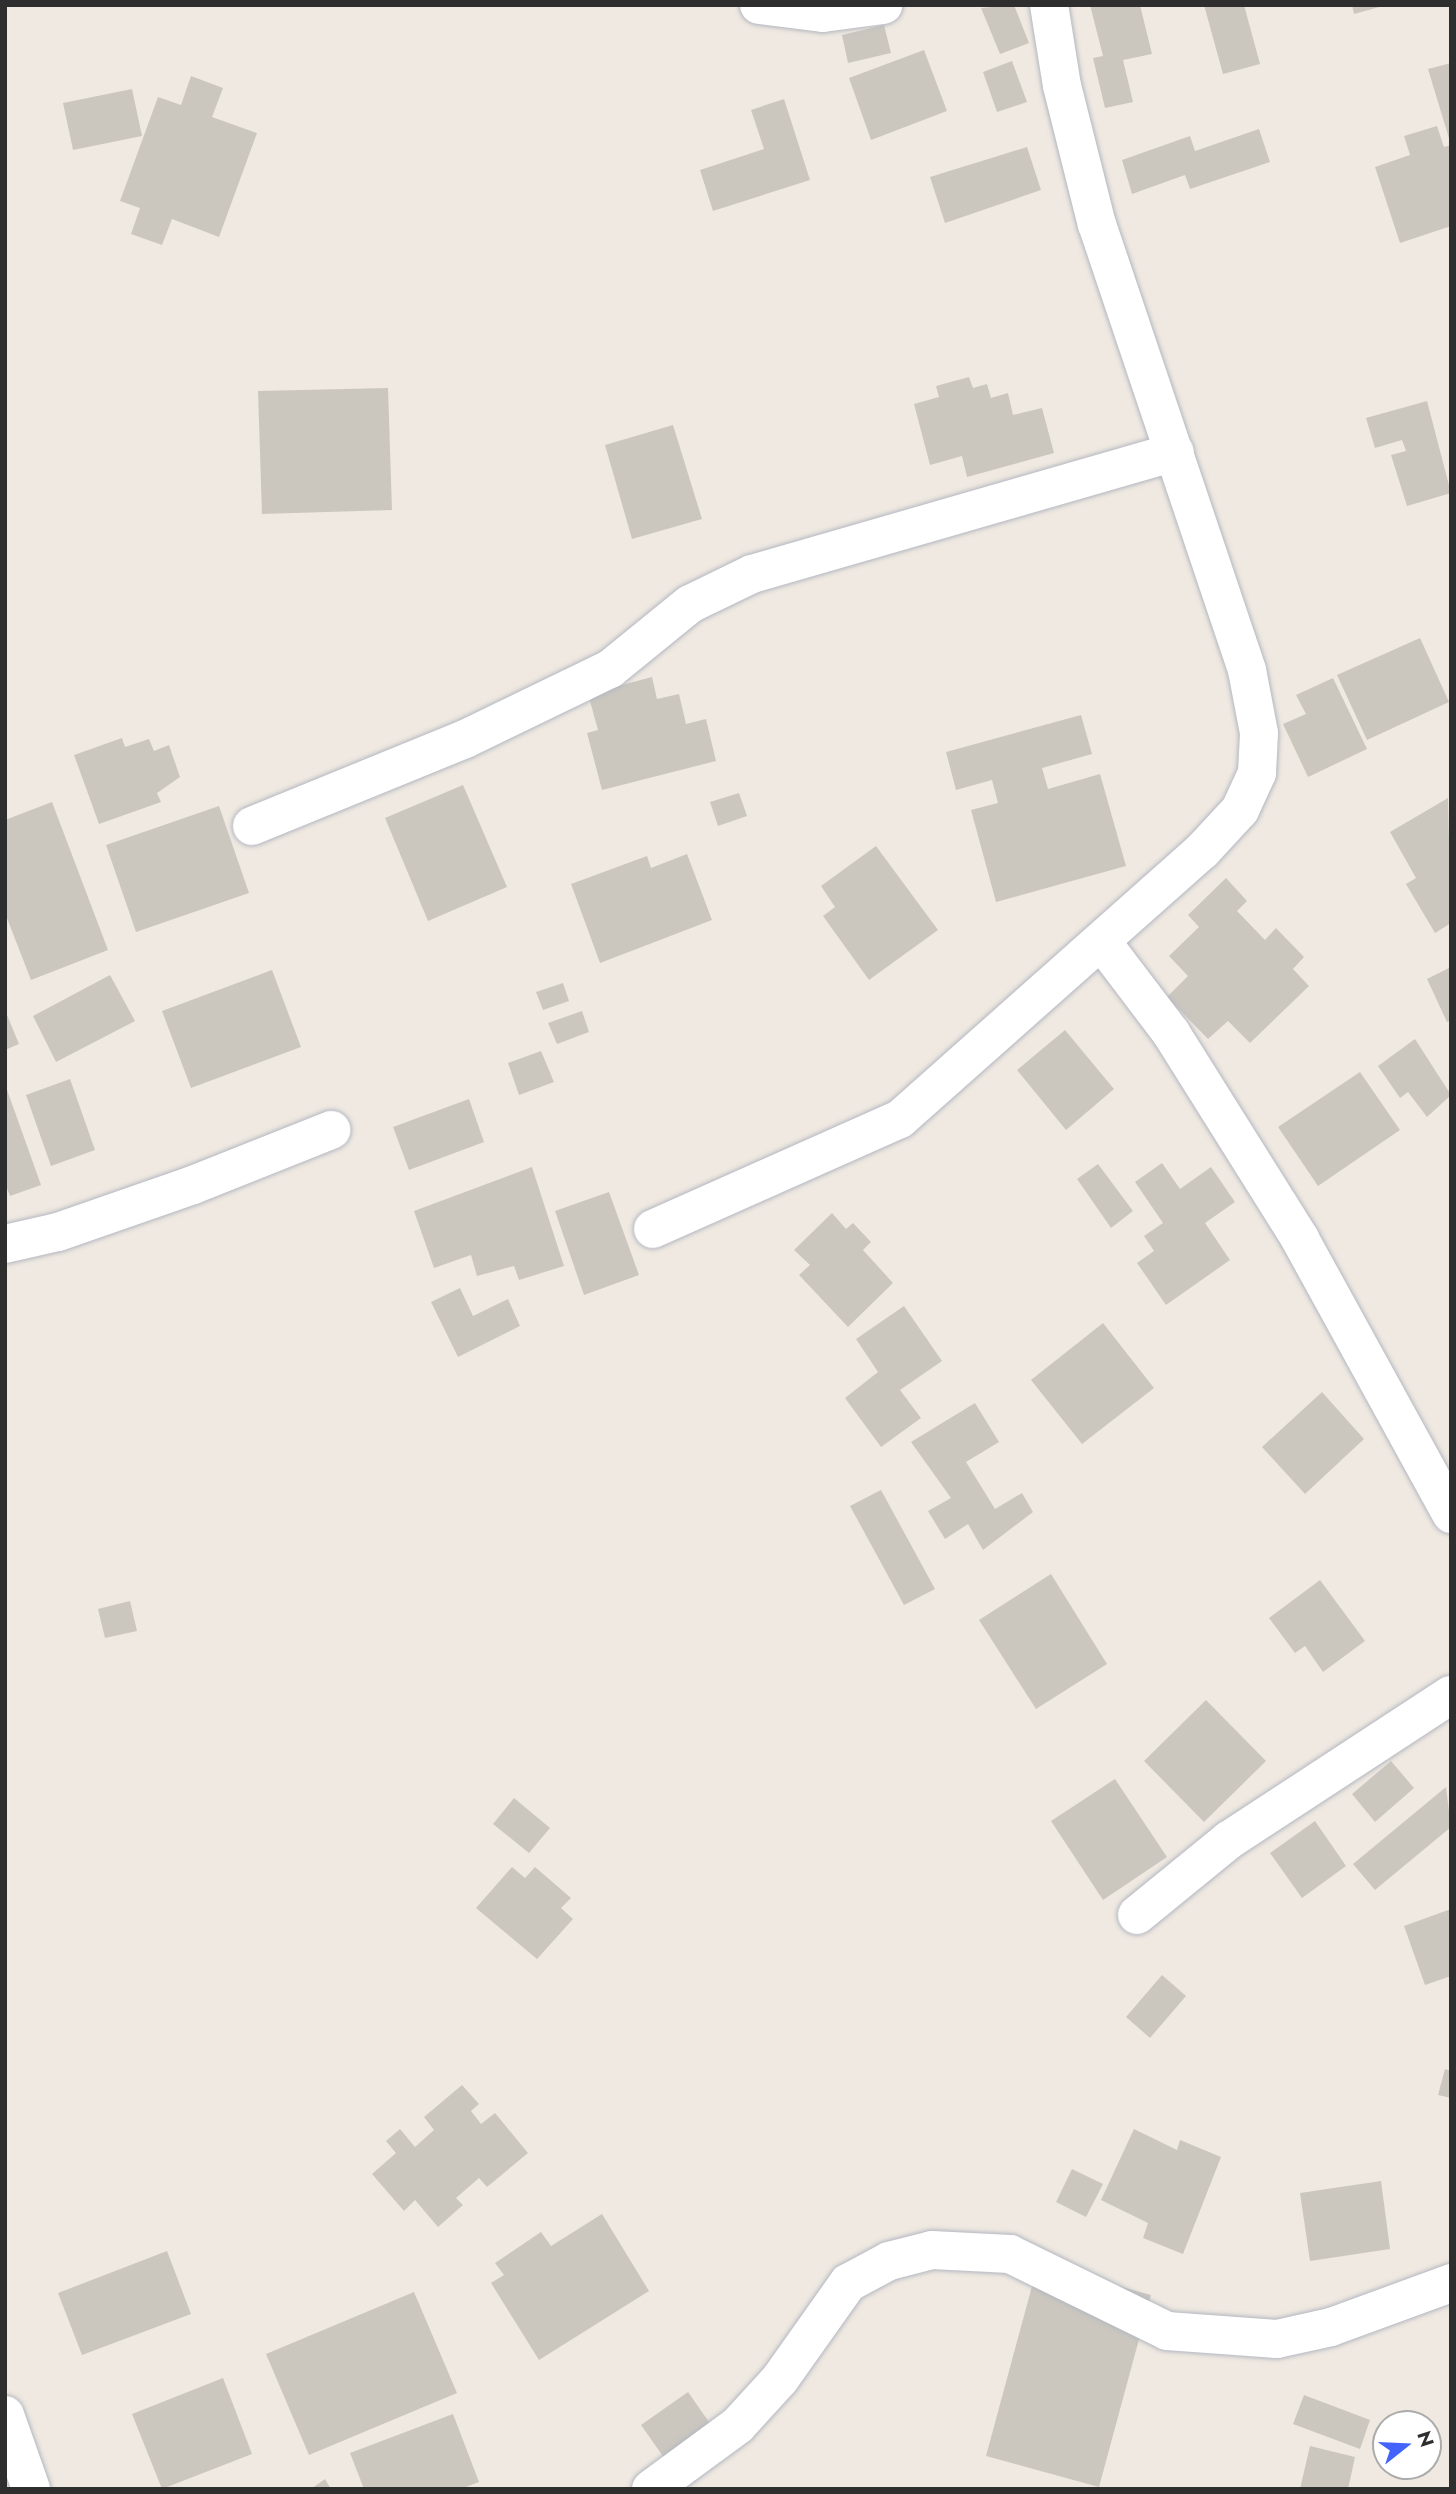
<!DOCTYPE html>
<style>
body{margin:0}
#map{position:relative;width:1456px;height:2494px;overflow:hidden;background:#efe9e1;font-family:Jost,sans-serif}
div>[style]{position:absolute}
.building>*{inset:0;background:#cbc7bf}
.roads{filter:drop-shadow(0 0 2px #b4b7c1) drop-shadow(0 0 2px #b4b7c1)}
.minor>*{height:38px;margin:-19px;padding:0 19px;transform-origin:19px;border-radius:19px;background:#fff}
span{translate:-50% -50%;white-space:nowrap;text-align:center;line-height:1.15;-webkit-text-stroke:7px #fff;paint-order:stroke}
.frame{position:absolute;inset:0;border:7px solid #2e2e2e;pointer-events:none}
.north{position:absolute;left:1372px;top:2410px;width:70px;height:70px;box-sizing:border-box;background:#fff;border:2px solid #ababab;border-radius:50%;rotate:72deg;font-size:19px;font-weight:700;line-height:28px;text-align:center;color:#2e2e2e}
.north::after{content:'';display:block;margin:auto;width:24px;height:32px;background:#4264fb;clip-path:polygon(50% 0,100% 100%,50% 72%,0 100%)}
</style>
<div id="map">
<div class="building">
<div style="clip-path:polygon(1014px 5px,1029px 43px,1000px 54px,981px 8px)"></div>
<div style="clip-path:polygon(1090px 5px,1140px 5px,1152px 54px,1123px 60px,1133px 102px,1105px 108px,1093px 58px,1103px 56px)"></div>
<div style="clip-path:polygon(1204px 5px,1244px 5px,1260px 64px,1223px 74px)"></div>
<div style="clip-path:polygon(1352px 5px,1383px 5px,1383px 6px,1354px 14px)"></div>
<div style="clip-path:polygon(884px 25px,891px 53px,848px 63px,842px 35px)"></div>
<div style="clip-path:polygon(924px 50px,947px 111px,871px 140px,849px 78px)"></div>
<div style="clip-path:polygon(1012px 61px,1027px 102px,997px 112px,983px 72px)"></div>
<div style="clip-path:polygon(1451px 63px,1451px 226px,1400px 243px,1375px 167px,1410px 155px,1404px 136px,1437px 126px,1444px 147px,1451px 145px,1428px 69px)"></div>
<div style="clip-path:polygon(191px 76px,223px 88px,212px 117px,257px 133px,219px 237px,172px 219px,162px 245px,131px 234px,140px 208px,120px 201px,158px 97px,181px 105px)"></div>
<div style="clip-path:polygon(132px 89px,142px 136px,73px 150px,63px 103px)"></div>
<div style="clip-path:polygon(784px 99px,810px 180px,713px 211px,700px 170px,764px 149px,751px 110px)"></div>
<div style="clip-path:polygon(1259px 129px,1270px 162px,1190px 189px,1185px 175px,1132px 194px,1122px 160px,1190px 136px,1195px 151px)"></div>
<div style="clip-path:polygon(1027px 147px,1041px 190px,945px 223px,930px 177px)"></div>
<div style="clip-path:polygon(969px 377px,973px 388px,987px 384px,991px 398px,1008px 393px,1013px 415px,1042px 408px,1054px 453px,967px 477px,962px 456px,930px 465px,914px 404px,939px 397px,936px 386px)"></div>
<div style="clip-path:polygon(388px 388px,392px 510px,262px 514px,258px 391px)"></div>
<div style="clip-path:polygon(1427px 401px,1451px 493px,1407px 506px,1391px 455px,1406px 451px,1402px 440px,1375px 448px,1366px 418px)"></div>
<div style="clip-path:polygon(673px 425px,702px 519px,632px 539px,605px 445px)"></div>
<div style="clip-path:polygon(1420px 638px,1449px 702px,1367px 740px,1337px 675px)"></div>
<div style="clip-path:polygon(652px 677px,657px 699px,679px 694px,686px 724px,706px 719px,716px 761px,602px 790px,587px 733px,598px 730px,588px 694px)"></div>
<div style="clip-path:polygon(1333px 678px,1367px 749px,1308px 777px,1283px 724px,1306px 714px,1296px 695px)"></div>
<div style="clip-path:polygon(1081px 715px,1092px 754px,1042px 768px,1048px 789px,1100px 774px,1126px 866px,996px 902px,971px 810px,998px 803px,992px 780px,956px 790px,946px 752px)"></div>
<div style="clip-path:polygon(122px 738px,125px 747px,149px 739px,154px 751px,169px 745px,180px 777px,157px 793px,161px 802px,99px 824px,74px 755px)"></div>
<div style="clip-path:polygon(463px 785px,507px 887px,428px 921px,385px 818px)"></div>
<div style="clip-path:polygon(739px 793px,747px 816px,718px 826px,710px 802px)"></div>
<div style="clip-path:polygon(1448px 798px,1451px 923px,1435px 933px,1406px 884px,1416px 878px,1390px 832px)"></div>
<div style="clip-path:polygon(52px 802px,108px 950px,31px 980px,5px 913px,5px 820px)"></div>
<div style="clip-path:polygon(219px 806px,249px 893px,136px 932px,106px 845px)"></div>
<div style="clip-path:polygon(876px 846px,938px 930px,869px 980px,823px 916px,835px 907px,821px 886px)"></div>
<div style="clip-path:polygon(687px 854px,712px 920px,600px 963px,571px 884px,647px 856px,651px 868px)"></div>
<div style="clip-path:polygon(1226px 878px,1247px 901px,1237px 911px,1265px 940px,1276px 928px,1304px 957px,1293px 969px,1309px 986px,1250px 1043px,1228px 1021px,1208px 1039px,1167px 997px,1188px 976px,1169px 956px,1199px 927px,1188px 915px)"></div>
<div style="clip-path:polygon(1451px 967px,1451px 1020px,1447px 1022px,1427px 979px)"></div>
<div style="clip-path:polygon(272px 970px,301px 1047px,191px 1088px,162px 1011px)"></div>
<div style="clip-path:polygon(110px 975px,135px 1021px,56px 1062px,33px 1016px)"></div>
<div style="clip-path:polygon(563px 983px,569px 1001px,543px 1010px,536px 992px)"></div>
<div style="clip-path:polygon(5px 1010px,19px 1044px,5px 1050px)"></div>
<div style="clip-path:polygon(582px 1011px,589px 1032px,557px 1044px,548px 1023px)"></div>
<div style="clip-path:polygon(1065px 1030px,1114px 1089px,1066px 1130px,1017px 1070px)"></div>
<div style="clip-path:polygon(1415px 1039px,1451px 1095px,1427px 1117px,1408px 1092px,1400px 1098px,1378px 1066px)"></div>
<div style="clip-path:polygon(541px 1051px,554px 1082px,519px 1095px,508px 1063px)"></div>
<div style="clip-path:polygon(1360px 1072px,1400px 1130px,1318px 1186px,1278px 1127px)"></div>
<div style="clip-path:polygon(70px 1079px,95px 1150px,51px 1166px,26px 1095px)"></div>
<div style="clip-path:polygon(6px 1087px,41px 1185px,10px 1196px,5px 1183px)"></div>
<div style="clip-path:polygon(469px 1099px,484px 1142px,409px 1170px,393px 1127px)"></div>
<div style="clip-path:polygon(1162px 1163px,1180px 1189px,1211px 1167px,1235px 1202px,1205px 1223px,1230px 1260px,1166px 1305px,1137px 1263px,1154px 1251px,1144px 1236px,1163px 1223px,1135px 1182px)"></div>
<div style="clip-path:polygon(1098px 1164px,1133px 1211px,1111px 1228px,1077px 1179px)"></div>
<div style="clip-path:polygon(532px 1167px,564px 1266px,519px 1280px,514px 1266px,477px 1276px,471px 1255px,434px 1268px,414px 1211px)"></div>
<div style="clip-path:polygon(609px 1192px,639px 1275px,584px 1295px,555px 1211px)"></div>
<div style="clip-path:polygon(832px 1213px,846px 1229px,853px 1223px,871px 1242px,863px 1250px,893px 1283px,848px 1327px,799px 1275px,810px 1265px,794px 1250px)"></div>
<div style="clip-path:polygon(460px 1288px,473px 1316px,508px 1299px,520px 1326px,458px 1357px,431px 1302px)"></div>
<div style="clip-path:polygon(904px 1306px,942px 1361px,900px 1390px,921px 1418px,881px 1447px,845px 1398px,878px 1372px,856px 1339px)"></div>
<div style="clip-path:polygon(1103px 1323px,1154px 1388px,1082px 1444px,1031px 1380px)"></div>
<div style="clip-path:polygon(1322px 1392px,1364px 1439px,1305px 1494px,1262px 1447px)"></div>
<div style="clip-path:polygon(975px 1403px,999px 1442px,966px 1462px,995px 1509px,1022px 1493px,1033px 1512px,983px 1550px,968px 1524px,945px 1539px,928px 1511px,951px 1498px,911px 1442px)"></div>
<div style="clip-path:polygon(881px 1490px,935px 1589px,904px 1605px,850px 1506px)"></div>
<div style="clip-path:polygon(1051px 1574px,1107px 1664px,1036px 1709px,979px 1620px)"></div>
<div style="clip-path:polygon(1320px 1580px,1365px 1641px,1323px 1672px,1305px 1646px,1295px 1653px,1269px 1618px)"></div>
<div style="clip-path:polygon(130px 1601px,137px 1631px,105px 1638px,98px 1609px)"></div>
<div style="clip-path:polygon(1206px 1700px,1266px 1761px,1204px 1822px,1144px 1761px)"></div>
<div style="clip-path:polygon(1391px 1761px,1414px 1788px,1375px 1822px,1352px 1794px)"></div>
<div style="clip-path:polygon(1115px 1779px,1167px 1857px,1103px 1900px,1051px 1821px)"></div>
<div style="clip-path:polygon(1446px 1787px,1451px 1827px,1375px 1890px,1353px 1864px)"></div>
<div style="clip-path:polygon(514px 1798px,550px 1828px,529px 1853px,493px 1824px)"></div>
<div style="clip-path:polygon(1315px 1821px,1346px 1866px,1302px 1898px,1270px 1853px)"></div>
<div style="clip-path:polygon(512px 1867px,525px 1878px,535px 1867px,571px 1898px,561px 1908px,573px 1919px,537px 1959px,476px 1908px)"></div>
<div style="clip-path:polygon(1451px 1909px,1451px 1976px,1425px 1985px,1404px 1926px)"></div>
<div style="clip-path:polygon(1162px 1975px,1186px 1996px,1150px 2038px,1126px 2017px)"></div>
<div style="clip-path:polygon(1445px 2069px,1451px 2071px,1451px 2098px,1438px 2095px)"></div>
<div style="clip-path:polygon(462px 2085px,479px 2104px,471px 2111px,481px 2124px,495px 2113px,528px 2153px,487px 2187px,479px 2178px,456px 2198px,463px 2205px,438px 2227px,415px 2200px,404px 2211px,372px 2174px,396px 2153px,386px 2141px,400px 2129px,415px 2147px,434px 2130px,424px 2117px)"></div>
<div style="clip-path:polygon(1134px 2129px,1177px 2150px,1180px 2140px,1221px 2157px,1183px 2254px,1143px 2238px,1148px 2223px,1101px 2200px)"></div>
<div style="clip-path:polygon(1072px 2169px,1103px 2184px,1086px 2217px,1056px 2202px)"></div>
<div style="clip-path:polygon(1381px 2181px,1390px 2249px,1310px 2261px,1300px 2193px)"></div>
<div style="clip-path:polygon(602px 2214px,649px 2291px,539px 2360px,491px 2283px,504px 2275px,495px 2263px,541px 2232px,551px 2246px)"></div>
<div style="clip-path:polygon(167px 2251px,191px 2314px,82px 2355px,58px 2293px)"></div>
<div style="clip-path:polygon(1038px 2264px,1151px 2295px,1099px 2487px,986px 2456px)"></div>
<div style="clip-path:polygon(414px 2292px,457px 2393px,309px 2455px,266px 2354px)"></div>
<div style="clip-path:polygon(223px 2378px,252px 2454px,162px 2489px,132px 2414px)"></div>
<div style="clip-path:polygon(688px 2392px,721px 2439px,674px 2472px,641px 2425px)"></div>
<div style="clip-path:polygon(1304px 2395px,1370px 2420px,1360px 2449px,1293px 2424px)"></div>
<div style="clip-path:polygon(453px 2414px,479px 2482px,461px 2489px,364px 2489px,350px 2453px)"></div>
<div style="clip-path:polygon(1310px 2446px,1355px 2457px,1348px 2489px,1300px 2489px)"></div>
<div style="clip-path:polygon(325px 2479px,331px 2489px,311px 2489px)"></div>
</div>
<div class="roads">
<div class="minor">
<div style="left:759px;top:5px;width:64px;rotate:7.1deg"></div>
<div style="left:823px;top:13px;width:61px;rotate:-7.6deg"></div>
<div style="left:252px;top:826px;width:230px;rotate:-22.2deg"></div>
<div style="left:465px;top:739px;width:161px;rotate:-25.8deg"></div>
<div style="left:610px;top:669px;width:103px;rotate:-39.1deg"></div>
<div style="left:690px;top:604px;width:69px;rotate:-25.8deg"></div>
<div style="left:752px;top:574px;width:440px;rotate:-16.1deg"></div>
<div style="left:1102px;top:942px;width:114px;rotate:52.8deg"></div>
<div style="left:1171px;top:1033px;width:243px;rotate:57.9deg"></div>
<div style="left:1300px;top:1239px;width:314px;rotate:61.2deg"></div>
<div style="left:653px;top:1229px;width:270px;rotate:-24deg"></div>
<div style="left:900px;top:1119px;width:404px;rotate:-41.6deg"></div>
<div style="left:1202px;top:851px;width:56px;rotate:-47.2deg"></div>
<div style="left:1240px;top:810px;width:41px;rotate:-65.3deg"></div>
<div style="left:1257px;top:773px;width:40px;rotate:-87.1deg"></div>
<div style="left:1259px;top:733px;width:64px;rotate:-100.8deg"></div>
<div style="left:1247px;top:670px;width:470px;rotate:-108.6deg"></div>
<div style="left:1097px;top:225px;width:143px;rotate:-104.1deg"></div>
<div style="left:1062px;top:86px;width:82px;rotate:-99.1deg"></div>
<div style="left:5px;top:1244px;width:54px;rotate:-12.8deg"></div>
<div style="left:58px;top:1232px;width:143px;rotate:-19.2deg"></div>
<div style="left:193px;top:1185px;width:149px;rotate:-21.7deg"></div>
<div style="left:1137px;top:1915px;width:119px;rotate:-39.2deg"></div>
<div style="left:1229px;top:1840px;width:265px;rotate:-33.2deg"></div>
<div style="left:5px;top:2415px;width:78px;rotate:70.6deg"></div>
<div style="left:651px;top:2489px;width:108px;rotate:-36.3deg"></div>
<div style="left:738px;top:2425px;width:62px;rotate:-47.6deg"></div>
<div style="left:780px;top:2379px;width:118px;rotate:-54.7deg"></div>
<div style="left:848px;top:2283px;width:47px;rotate:-28.2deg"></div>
<div style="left:889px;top:2261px;width:44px;rotate:-14.3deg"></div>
<div style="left:932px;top:2250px;width:78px;rotate:2.9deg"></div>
<div style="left:1010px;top:2254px;width:175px;rotate:26.1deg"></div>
<div style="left:1167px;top:2331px;width:110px;rotate:4.2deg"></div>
<div style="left:1277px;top:2339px;width:55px;rotate:-12.5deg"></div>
<div style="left:1331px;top:2327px;width:128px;rotate:-20.1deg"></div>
</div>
</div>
<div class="frame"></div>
<div class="north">N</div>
</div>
